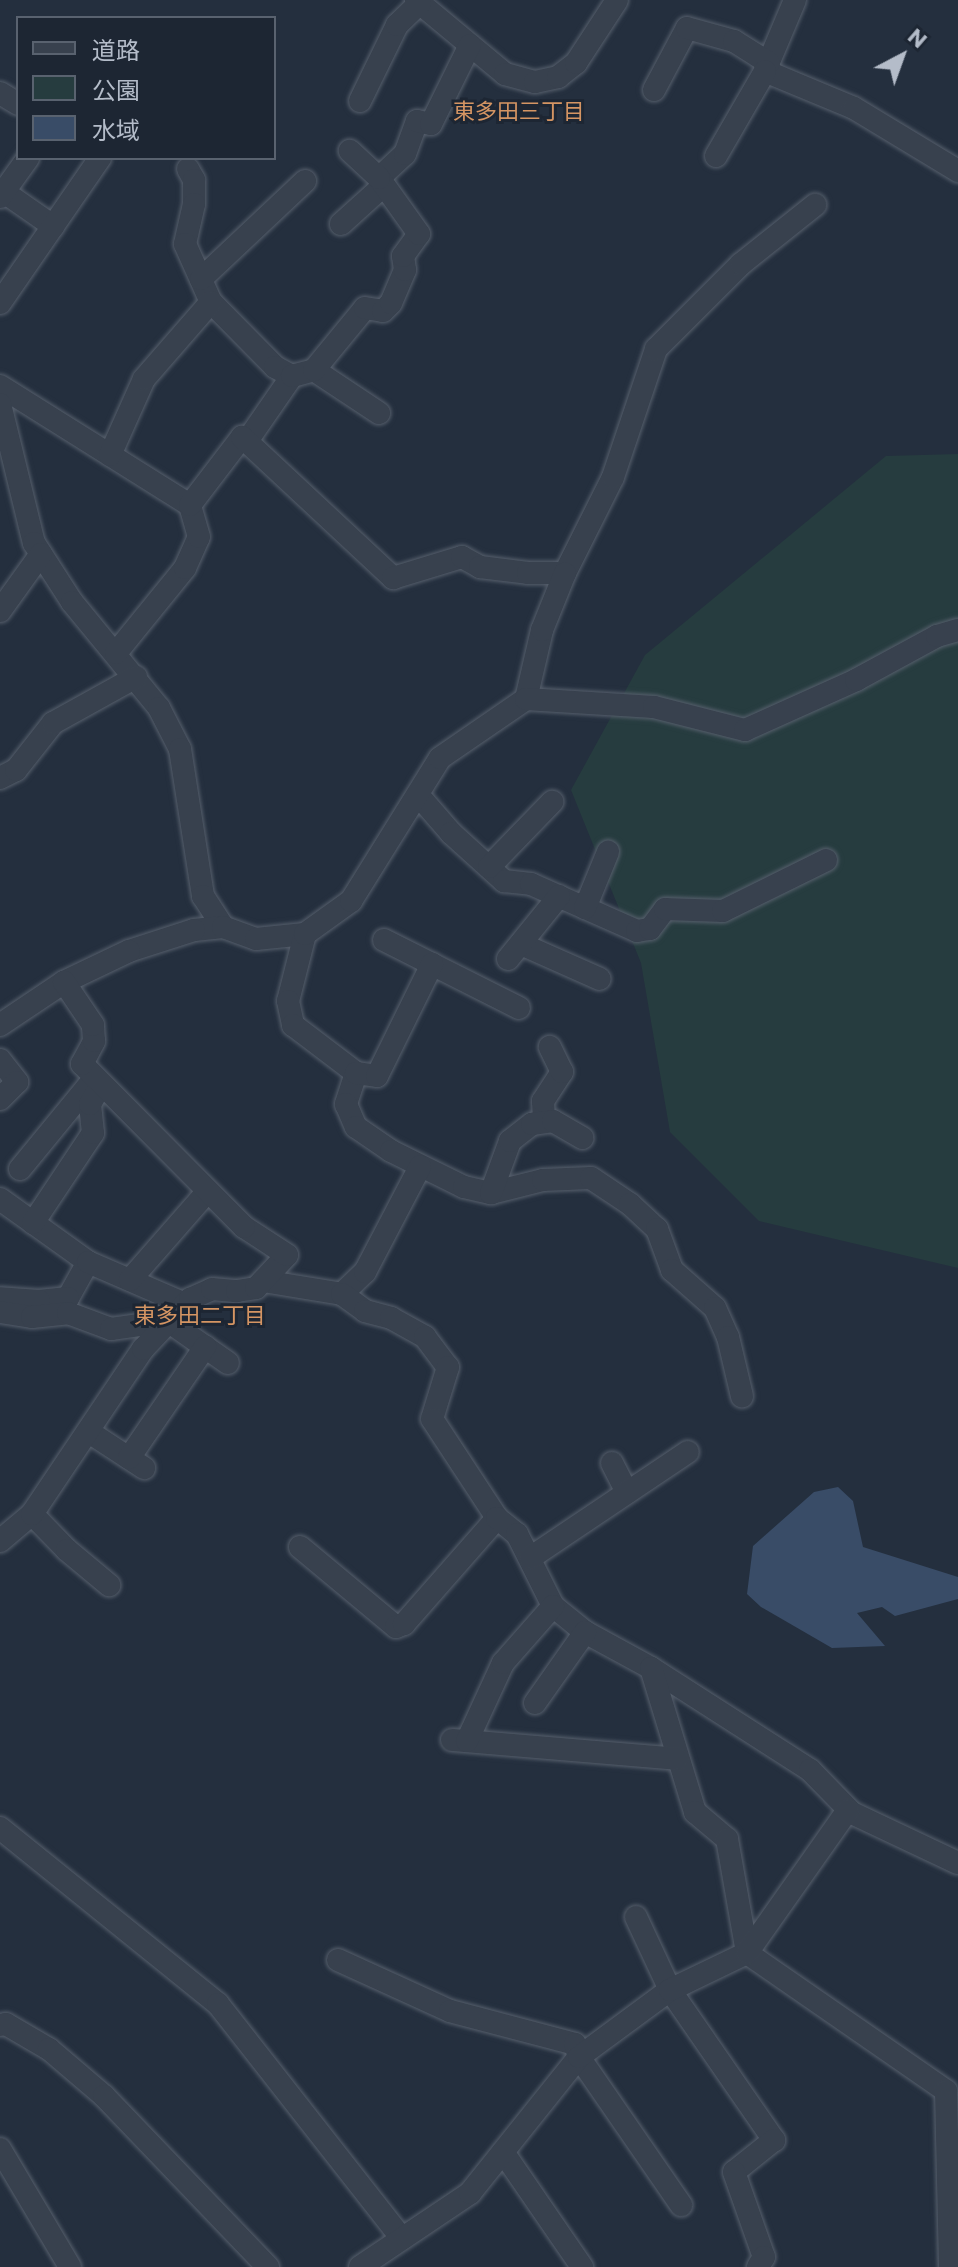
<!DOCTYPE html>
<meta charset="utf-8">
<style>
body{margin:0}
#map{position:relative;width:958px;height:2267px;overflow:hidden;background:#242f3e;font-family:Commissioner,"Noto Sans JP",sans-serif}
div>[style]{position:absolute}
.green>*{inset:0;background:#263c3f}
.water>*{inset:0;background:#394c67}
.roads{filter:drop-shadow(0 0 2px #565f6c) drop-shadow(0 0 2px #565f6c)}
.minor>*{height:22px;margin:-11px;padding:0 11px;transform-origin:11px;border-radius:11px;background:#38414e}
span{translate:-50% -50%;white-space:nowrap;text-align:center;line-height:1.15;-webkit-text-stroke:6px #1d2633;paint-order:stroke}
.neighbourhood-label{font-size:22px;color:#d59563}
.legend{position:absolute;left:16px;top:16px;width:260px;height:144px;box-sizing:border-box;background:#1d2633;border:2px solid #59626f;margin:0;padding:10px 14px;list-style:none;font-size:24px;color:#b4bcc9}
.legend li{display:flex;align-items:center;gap:16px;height:40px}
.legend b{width:40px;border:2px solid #59626f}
.north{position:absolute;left:862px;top:16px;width:80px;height:80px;-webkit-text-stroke:6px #1d2633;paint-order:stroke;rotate:41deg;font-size:22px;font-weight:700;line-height:32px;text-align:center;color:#b4bcc9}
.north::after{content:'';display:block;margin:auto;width:28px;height:36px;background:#b4bcc9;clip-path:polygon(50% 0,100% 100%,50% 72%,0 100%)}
</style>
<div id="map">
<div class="green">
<div style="clip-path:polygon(958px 454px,958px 1268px,759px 1221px,670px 1132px,641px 963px,571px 790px,645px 655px,886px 456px)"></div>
</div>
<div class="water">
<div style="clip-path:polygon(838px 1487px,853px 1501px,863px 1547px,958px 1577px,958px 1599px,895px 1616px,882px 1607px,857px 1613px,885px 1646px,832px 1648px,761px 1607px,747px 1594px,753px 1546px,814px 1492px)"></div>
</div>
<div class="roads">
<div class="minor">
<div style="left:416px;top:0;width:116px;rotate:39.7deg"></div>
<div style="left:505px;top:74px;width:31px;rotate:15deg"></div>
<div style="left:535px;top:82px;width:24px;rotate:-12deg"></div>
<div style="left:558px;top:77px;width:23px;rotate:-38deg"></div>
<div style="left:576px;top:63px;width:75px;rotate:-56.9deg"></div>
<div style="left:795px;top:0;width:77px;rotate:112.9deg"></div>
<div style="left:765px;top:71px;width:96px;rotate:22.6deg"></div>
<div style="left:854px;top:108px;width:122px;rotate:31.2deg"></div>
<div style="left:654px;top:90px;width:70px;rotate:-62deg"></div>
<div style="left:687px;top:28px;width:49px;rotate:15.5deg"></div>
<div style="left:734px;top:41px;width:41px;rotate:32.2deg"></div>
<div style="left:0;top:93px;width:21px;rotate:31deg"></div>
<div style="left:360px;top:101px;width:85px;rotate:-64deg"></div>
<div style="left:397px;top:25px;width:32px;rotate:-44deg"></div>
<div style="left:716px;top:156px;width:98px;rotate:-60deg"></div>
<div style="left:188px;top:169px;width:13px;rotate:61deg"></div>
<div style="left:194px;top:180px;width:24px;rotate:90deg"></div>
<div style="left:194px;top:204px;width:41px;rotate:102.7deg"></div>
<div style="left:185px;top:244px;width:64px;rotate:65.9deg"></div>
<div style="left:211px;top:302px;width:91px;rotate:45.4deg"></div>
<div style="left:275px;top:367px;width:19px;rotate:28deg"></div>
<div style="left:292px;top:376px;width:79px;rotate:124.7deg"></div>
<div style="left:379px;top:178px;width:35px;rotate:-43deg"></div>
<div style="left:405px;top:154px;width:35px;rotate:-70deg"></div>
<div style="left:417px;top:121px;width:14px;rotate:12deg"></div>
<div style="left:431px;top:124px;width:88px;rotate:-63.7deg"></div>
<div style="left:4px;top:192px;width:60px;rotate:34.8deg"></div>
<div style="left:0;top:197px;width:48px;rotate:-54.3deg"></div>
<div style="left:341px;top:224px;width:58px;rotate:-42.2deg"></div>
<div style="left:201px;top:279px;width:143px;rotate:-43.3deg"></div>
<div style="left:0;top:303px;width:176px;rotate:-55.4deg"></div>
<div style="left:314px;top:370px;width:78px;rotate:33.5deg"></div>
<div style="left:292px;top:376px;width:23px;rotate:-15deg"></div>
<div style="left:314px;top:370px;width:80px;rotate:-50.6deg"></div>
<div style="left:365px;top:308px;width:18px;rotate:9deg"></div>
<div style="left:383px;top:311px;width:11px;rotate:-45deg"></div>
<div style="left:391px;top:303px;width:36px;rotate:-67deg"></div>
<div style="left:405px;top:270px;width:14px;rotate:-98deg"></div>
<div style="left:403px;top:256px;width:27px;rotate:-54deg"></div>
<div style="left:419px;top:234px;width:69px;rotate:-125.5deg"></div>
<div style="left:379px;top:178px;width:40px;rotate:-137deg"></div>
<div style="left:0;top:386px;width:224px;rotate:32.1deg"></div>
<div style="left:0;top:404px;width:143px;rotate:76.3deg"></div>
<div style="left:34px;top:543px;width:70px;rotate:57.2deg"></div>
<div style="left:72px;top:602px;width:137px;rotate:50.6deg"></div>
<div style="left:159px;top:708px;width:46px;rotate:62.9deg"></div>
<div style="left:180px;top:749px;width:149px;rotate:81.1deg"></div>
<div style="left:203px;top:896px;width:37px;rotate:57deg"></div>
<div style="left:223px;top:927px;width:29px;rotate:174deg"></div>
<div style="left:194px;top:930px;width:68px;rotate:162.1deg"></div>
<div style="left:129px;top:951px;width:72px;rotate:154.5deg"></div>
<div style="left:64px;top:982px;width:77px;rotate:146.1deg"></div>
<div style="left:110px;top:455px;width:83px;rotate:-65.9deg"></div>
<div style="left:144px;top:379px;width:102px;rotate:-49deg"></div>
<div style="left:0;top:611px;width:70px;rotate:-54.3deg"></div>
<div style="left:116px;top:653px;width:109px;rotate:-50.9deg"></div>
<div style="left:185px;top:568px;width:34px;rotate:-66deg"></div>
<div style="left:199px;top:537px;width:33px;rotate:-106deg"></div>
<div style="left:190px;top:505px;width:86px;rotate:-52.6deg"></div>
<div style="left:242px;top:437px;width:207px;rotate:43deg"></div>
<div style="left:393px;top:578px;width:72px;rotate:-16.9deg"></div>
<div style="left:462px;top:557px;width:21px;rotate:29deg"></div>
<div style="left:480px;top:567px;width:48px;rotate:7.1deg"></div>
<div style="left:528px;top:573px;width:37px"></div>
<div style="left:565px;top:573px;width:107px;rotate:-63.4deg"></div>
<div style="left:613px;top:477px;width:135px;rotate:-71.4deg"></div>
<div style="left:656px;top:349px;width:120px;rotate:-45deg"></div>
<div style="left:741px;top:264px;width:95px;rotate:-38.6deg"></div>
<div style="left:526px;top:699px;width:71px;rotate:-76.9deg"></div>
<div style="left:542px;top:630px;width:61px;rotate:-68deg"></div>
<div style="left:0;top:778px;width:18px;rotate:-27deg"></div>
<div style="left:16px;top:770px;width:60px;rotate:-51.8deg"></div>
<div style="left:53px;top:723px;width:95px;rotate:-29deg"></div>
<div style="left:419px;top:796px;width:49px;rotate:49.1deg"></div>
<div style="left:451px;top:833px;width:72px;rotate:42.2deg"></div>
<div style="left:504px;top:881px;width:27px;rotate:6deg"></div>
<div style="left:531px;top:884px;width:116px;rotate:23.9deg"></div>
<div style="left:637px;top:931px;width:13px;rotate:-9deg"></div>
<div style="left:650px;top:929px;width:25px;rotate:-53deg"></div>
<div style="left:665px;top:909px;width:58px;rotate:2deg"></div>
<div style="left:723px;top:911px;width:115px;rotate:-26.3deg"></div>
<div style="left:489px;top:867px;width:91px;rotate:-45.9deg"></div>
<div style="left:585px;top:908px;width:61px;rotate:-67.7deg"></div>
<div style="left:223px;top:927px;width:35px;rotate:20deg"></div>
<div style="left:256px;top:939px;width:49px;rotate:-5.8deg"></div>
<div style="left:305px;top:934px;width:69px;rotate:104.2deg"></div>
<div style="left:288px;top:1001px;width:25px;rotate:78deg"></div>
<div style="left:293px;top:1025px;width:79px;rotate:37.3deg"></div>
<div style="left:356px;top:1073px;width:33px;rotate:108deg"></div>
<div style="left:346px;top:1104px;width:25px;rotate:67deg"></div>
<div style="left:356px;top:1127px;width:42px;rotate:34.4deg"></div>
<div style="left:391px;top:1151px;width:81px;rotate:26.3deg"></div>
<div style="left:464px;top:1187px;width:28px;rotate:13deg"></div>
<div style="left:491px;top:1193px;width:54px;rotate:-14deg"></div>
<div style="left:543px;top:1180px;width:48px;rotate:-2.4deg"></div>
<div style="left:591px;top:1178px;width:47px;rotate:33.7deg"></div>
<div style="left:630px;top:1204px;width:37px;rotate:43deg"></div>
<div style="left:657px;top:1229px;width:44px;rotate:69.9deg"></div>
<div style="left:672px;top:1270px;width:57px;rotate:41.5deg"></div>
<div style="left:715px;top:1308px;width:32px;rotate:66deg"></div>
<div style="left:728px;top:1337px;width:61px;rotate:76.7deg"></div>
<div style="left:305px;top:934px;width:57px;rotate:-35.7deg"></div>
<div style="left:351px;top:901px;width:168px;rotate:-58.1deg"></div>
<div style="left:440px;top:758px;width:104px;rotate:-34.5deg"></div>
<div style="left:526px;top:699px;width:128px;rotate:3.6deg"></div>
<div style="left:654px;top:707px;width:94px;rotate:14.2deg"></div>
<div style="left:745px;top:730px;width:122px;rotate:-24.2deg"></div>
<div style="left:856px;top:680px;width:92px;rotate:-28.5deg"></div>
<div style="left:937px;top:636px;width:22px;rotate:-16deg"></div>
<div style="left:384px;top:940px;width:151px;rotate:26.7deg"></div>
<div style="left:521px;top:944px;width:86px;rotate:23.9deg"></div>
<div style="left:508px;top:959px;width:81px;rotate:-51deg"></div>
<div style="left:0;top:1060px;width:28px;rotate:52deg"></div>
<div style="left:17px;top:1082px;width:24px;rotate:135deg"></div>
<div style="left:356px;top:1073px;width:21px;rotate:8deg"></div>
<div style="left:377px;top:1076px;width:125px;rotate:-63.8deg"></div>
<div style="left:544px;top:1120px;width:19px;rotate:-93deg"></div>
<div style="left:543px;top:1101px;width:35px;rotate:-57deg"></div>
<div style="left:562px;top:1072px;width:28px;rotate:-116deg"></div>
<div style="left:20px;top:1169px;width:117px;rotate:-50.6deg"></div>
<div style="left:491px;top:1193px;width:55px;rotate:-69.9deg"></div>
<div style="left:510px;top:1141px;width:28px;rotate:-38deg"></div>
<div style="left:532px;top:1124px;width:21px;rotate:-8deg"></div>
<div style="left:553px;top:1121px;width:34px;rotate:30deg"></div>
<div style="left:0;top:1199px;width:108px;rotate:35.6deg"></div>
<div style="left:88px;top:1262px;width:41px;rotate:119.1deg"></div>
<div style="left:68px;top:1298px;width:29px;rotate:174deg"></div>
<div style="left:39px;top:1301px;width:39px;rotate:-176deg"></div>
<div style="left:33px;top:1223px;width:108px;rotate:-56.3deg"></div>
<div style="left:93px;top:1133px;width:29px;rotate:-96deg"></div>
<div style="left:90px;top:1104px;width:22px;rotate:-60deg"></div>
<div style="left:88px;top:1262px;width:106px;rotate:23.4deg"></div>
<div style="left:130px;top:1280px;width:117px;rotate:-48.8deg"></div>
<div style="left:263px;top:1281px;width:80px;rotate:9.3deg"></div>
<div style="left:342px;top:1294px;width:32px;rotate:-44deg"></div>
<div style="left:365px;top:1272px;width:119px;rotate:-62.4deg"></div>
<div style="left:342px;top:1294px;width:29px;rotate:36deg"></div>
<div style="left:365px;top:1311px;width:27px;rotate:15deg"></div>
<div style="left:391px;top:1318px;width:39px;rotate:29deg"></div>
<div style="left:425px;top:1337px;width:38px;rotate:53deg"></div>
<div style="left:448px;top:1367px;width:54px;rotate:107.1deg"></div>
<div style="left:432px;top:1419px;width:118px;rotate:56.7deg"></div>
<div style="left:0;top:1312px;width:32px;rotate:9deg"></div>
<div style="left:32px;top:1317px;width:36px;rotate:-6deg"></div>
<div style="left:68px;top:1313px;width:46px;rotate:20.4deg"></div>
<div style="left:111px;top:1329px;width:58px;rotate:-8deg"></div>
<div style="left:168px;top:1321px;width:73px;rotate:35deg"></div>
<div style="left:89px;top:1432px;width:66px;rotate:33.2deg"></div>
<div style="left:129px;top:1458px;width:135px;rotate:-55.6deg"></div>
<div style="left:612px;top:1463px;width:33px;rotate:63deg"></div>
<div style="left:32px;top:1514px;width:50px;rotate:45.8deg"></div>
<div style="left:67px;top:1550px;width:55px;rotate:39.8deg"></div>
<div style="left:0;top:1541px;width:42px;rotate:-40.2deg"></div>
<div style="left:32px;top:1514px;width:199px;rotate:-56.1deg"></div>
<div style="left:143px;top:1349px;width:69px;rotate:-46.8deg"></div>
<div style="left:190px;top:1299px;width:24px;rotate:-24deg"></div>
<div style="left:212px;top:1289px;width:25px;rotate:5deg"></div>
<div style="left:237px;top:1291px;width:19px;rotate:-9deg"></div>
<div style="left:256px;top:1288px;width:45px;rotate:-46.8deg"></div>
<div style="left:287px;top:1255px;width:51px;rotate:-146.9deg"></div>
<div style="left:244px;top:1227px;width:230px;rotate:-134.8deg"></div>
<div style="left:82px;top:1064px;width:26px;rotate:-62deg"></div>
<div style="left:94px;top:1041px;width:16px;rotate:-94deg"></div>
<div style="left:93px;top:1025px;width:52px;rotate:-124deg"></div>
<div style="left:300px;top:1547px;width:125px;rotate:39.8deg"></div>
<div style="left:396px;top:1627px;width:9px;rotate:-21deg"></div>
<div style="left:404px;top:1624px;width:141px;rotate:-48.7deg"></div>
<div style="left:497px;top:1518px;width:26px;rotate:39deg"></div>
<div style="left:517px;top:1534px;width:80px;rotate:63.4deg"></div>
<div style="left:553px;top:1606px;width:41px;rotate:39.1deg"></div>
<div style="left:585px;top:1632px;width:75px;rotate:28.6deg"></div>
<div style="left:651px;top:1668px;width:189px;rotate:32.7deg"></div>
<div style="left:810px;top:1770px;width:60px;rotate:45.7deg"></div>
<div style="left:852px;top:1813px;width:117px;rotate:25.3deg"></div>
<div style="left:530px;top:1558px;width:190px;rotate:-33.9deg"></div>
<div style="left:651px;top:1668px;width:151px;rotate:73deg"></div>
<div style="left:695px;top:1812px;width:42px;rotate:40.2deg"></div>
<div style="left:727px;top:1839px;width:116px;rotate:80deg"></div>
<div style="left:747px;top:1953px;width:242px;rotate:34.7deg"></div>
<div style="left:946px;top:2091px;width:176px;rotate:88.7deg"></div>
<div style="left:535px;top:1703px;width:87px;rotate:-54.8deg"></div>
<div style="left:452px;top:1740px;width:226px;rotate:4.8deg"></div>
<div style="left:467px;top:1741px;width:86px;rotate:-65.2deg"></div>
<div style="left:503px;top:1663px;width:76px;rotate:-48.7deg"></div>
<div style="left:0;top:1828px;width:280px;rotate:38.9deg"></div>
<div style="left:218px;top:2004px;width:298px;rotate:51.9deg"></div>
<div style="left:636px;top:1917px;width:81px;rotate:65deg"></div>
<div style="left:670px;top:1990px;width:183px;rotate:55.3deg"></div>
<div style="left:774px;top:2140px;width:51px;rotate:141.3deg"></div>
<div style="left:734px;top:2172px;width:90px;rotate:70.6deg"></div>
<div style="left:764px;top:2257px;width:12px;rotate:121deg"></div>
<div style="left:338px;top:1960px;width:123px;rotate:24.5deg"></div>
<div style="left:450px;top:2011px;width:129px;rotate:14.8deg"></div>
<div style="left:575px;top:2044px;width:14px;rotate:73deg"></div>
<div style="left:579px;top:2057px;width:180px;rotate:55.4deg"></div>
<div style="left:0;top:2025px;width:6px;rotate:-9deg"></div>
<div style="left:6px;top:2024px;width:50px;rotate:30.2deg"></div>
<div style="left:49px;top:2049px;width:72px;rotate:40.5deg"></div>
<div style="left:104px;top:2096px;width:237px;rotate:46.2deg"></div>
<div style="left:0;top:2149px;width:137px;rotate:59.3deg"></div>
<div style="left:503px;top:2152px;width:140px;rotate:55.5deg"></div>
<div style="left:360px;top:2267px;width:133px;rotate:-33.9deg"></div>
<div style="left:470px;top:2193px;width:174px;rotate:-51.3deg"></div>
<div style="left:579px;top:2057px;width:113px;rotate:-36.4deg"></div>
<div style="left:670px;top:1990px;width:85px;rotate:-25.7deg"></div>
<div style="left:747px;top:1953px;width:175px;rotate:-54.8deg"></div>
</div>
</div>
<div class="neighbourhood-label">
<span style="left:519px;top:111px">東多田三丁目</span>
<span style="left:200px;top:1315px">東多田二丁目</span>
</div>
<ul class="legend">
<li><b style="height:10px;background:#38414e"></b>道路</li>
<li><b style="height:22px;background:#263c3f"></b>公園</li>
<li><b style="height:22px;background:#394c67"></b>水域</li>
</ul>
<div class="north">N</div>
</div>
